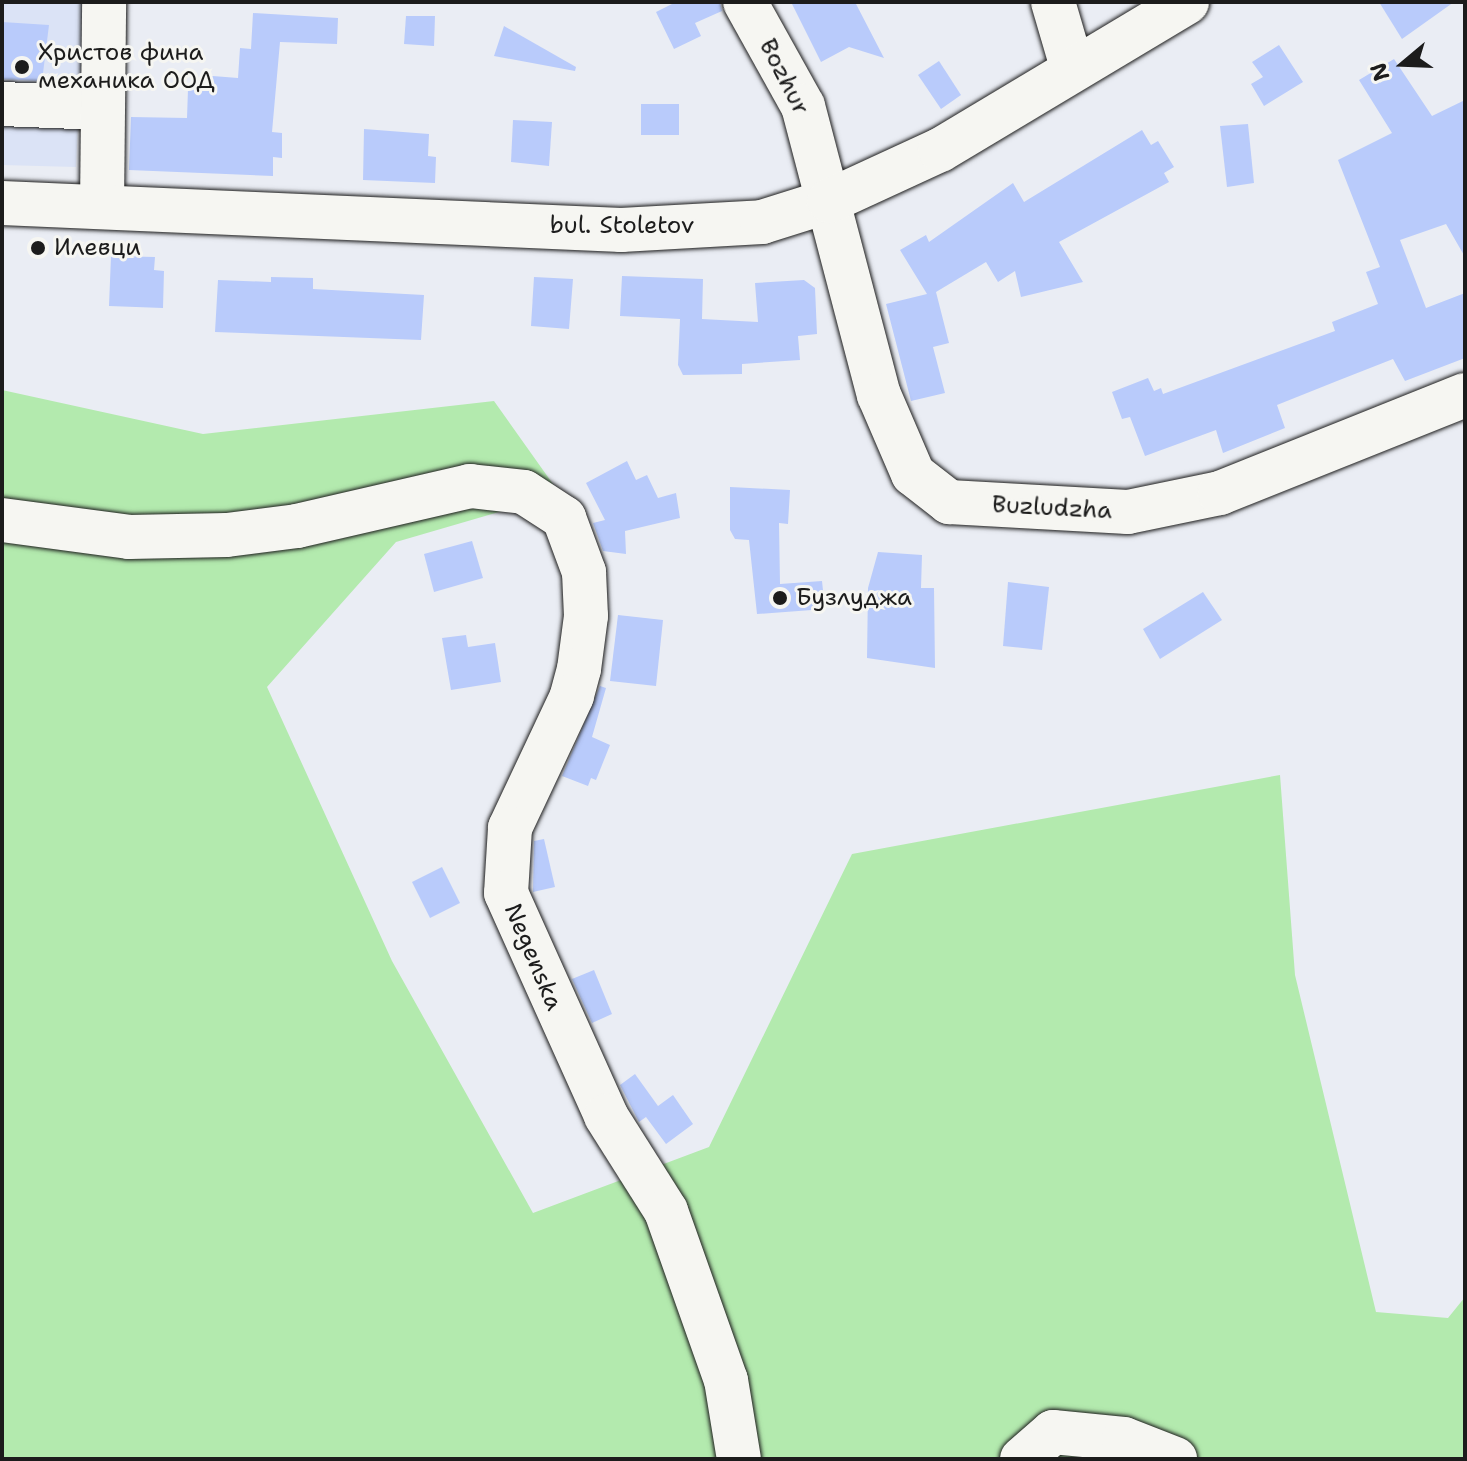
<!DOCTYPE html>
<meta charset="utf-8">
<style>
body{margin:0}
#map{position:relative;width:1467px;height:1461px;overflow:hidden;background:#eaedf4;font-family:"Shantell Sans",sans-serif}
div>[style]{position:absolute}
.built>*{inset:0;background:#dbe3f6}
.green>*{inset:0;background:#b3eaae}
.building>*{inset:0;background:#b9cbfb}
.roads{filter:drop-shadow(0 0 2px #1c1c1c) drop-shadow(0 0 2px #1c1c1c)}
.minor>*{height:44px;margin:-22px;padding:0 22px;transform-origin:22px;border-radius:22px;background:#f6f6f2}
.major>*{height:44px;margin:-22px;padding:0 22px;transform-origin:22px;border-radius:22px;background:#f6f6f2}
.dots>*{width:22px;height:22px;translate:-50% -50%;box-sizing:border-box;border:4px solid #f6f6f2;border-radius:50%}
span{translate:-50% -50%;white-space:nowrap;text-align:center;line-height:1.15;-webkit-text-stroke:6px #f6f6f2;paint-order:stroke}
.poi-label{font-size:24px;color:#1c1c1c}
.left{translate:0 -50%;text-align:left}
.street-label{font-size:24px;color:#1c1c1c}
.frame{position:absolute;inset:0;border:4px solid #1c1c1c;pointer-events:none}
.north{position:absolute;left:1363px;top:24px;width:80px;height:80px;-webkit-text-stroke:6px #f6f6f2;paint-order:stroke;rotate:251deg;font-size:22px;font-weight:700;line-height:32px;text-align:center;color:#1c1c1c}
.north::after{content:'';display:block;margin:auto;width:28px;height:36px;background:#1c1c1c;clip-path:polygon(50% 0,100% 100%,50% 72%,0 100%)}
</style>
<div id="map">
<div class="built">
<div style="clip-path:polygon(2px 2px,84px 2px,76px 167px,2px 165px)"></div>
</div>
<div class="green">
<div style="clip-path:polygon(2px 390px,203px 434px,494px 401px,560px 494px,396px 542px,267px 687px,392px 961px,533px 1213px,709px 1147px,852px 854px,1280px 775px,1295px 975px,1376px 1312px,1448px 1318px,1465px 1297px,1465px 1459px,2px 1459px)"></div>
</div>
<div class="building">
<div style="clip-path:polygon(676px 2px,720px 2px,722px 11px,695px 23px,701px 36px,674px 49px,656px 12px)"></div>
<div style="clip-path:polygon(791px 2px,855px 2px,884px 58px,849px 47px,821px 62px)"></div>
<div style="clip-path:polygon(1379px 2px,1454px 2px,1402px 39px)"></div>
<div style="clip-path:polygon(253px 13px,338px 18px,337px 44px,280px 42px,272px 132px,282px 133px,282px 158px,273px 157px,273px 176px,129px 170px,131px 117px,187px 118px,188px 89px,199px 90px,200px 75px,238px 78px,240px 48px,251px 49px)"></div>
<div style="clip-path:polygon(406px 16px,435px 16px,434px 46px,404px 44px)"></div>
<div style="clip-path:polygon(2px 22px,49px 25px,42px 81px,2px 79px)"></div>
<div style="clip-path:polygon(504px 26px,576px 67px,575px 71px,494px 56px)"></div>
<div style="clip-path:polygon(1279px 45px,1303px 82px,1264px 106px,1251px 84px,1263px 77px,1252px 62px)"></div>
<div style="clip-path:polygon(1394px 59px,1432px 116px,1465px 100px,1465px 257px,1446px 224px,1400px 240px,1426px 308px,1465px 293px,1465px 358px,1405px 381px,1393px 359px,1337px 381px,1277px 405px,1285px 428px,1223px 453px,1216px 430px,1145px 456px,1130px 417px,1122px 419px,1112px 392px,1148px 378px,1154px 391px,1161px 388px,1163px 394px,1335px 331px,1332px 322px,1378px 304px,1366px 272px,1380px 267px,1338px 160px,1392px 133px,1359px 80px)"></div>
<div style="clip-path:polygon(939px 61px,961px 95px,941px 109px,918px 75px)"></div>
<div style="clip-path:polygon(641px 104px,679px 104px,679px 135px,641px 135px)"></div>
<div style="clip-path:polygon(513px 120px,552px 122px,549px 166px,511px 162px)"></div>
<div style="clip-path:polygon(1248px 124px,1254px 183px,1227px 187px,1220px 126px)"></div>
<div style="clip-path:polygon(364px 129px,429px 134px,428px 156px,436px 157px,435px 183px,363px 180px)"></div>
<div style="clip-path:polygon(1142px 130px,1151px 145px,1158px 141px,1174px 167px,1164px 173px,1169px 182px,1059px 242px,1083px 282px,1021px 297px,1015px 271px,998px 282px,986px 262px,936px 292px,949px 343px,933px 347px,945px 393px,911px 401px,886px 304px,927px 294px,900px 250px,926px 235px,929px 242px,1013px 183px,1024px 202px)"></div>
<div style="clip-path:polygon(111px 256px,155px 257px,154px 270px,164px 271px,163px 308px,109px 306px)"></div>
<div style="clip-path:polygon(622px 276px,703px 279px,702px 319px,758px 322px,755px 283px,804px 280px,815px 288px,817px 334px,798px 336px,800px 360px,742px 364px,742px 374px,683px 375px,678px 365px,680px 319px,620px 316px)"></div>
<div style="clip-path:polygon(271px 277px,313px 278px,313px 289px,424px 295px,421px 340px,215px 332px,218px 280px,271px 282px)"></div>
<div style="clip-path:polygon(534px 277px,573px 279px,569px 329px,531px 326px)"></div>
<div style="clip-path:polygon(627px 461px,636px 480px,647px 475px,658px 498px,676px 493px,680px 518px,625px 531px,626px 554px,603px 551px,593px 523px,605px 520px,586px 483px)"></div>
<div style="clip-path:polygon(730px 487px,790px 490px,788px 524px,779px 523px,780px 584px,822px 581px,825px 609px,757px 614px,749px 540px,735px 539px,730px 530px)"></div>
<div style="clip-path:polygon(472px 541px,483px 578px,434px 592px,424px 554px)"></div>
<div style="clip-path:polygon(878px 552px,922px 555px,921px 588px,934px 588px,935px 668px,867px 658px,868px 588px)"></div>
<div style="clip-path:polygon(1008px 582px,1049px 587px,1042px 650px,1003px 646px)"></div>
<div style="clip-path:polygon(1203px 592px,1222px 620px,1160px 659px,1143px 629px)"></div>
<div style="clip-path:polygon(618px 615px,663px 620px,656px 686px,610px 681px)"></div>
<div style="clip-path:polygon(466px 635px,468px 647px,495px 643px,501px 682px,451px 690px,442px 638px)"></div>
<div style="clip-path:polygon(600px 686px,606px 688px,592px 737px,610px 745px,596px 780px,591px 778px,588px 786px,562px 776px)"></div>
<div style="clip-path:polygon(544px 839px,555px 887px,533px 892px,534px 841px)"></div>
<div style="clip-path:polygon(442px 867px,460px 903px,430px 918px,412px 882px)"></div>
<div style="clip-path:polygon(594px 970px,612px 1014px,592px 1023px,572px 979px)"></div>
<div style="clip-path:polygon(635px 1074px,658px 1106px,673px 1095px,693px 1124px,666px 1144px,646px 1117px,639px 1122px,620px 1085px)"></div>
</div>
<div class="roads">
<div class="minor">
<div style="left:745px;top:2px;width:119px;rotate:60.9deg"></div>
<div style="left:803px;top:106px;width:299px;rotate:75.3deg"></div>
<div style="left:879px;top:395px;width:86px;rotate:66.7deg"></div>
<div style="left:913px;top:474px;width:46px;rotate:37.9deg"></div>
<div style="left:949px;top:502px;width:179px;rotate:3.2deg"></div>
<div style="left:1128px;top:512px;width:94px;rotate:-11.7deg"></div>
<div style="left:1220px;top:493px;width:264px;rotate:-21.8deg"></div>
<div style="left:1053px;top:2px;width:68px;rotate:73.7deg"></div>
<div style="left:2px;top:104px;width:101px;rotate:2.3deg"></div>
<div style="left:102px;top:207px;width:205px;rotate:-89.4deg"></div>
<div style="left:2px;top:520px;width:128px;rotate:7.6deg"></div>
<div style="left:129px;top:537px;width:98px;rotate:-1.2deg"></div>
<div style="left:227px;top:535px;width:71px;rotate:-7.3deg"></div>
<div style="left:297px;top:526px;width:178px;rotate:-13deg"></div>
<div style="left:470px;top:486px;width:54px;rotate:6.3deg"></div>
<div style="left:524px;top:492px;width:48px;rotate:33deg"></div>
<div style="left:564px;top:518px;width:58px;rotate:69.7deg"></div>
<div style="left:584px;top:572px;width:44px;rotate:87.4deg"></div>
<div style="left:586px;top:616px;width:53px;rotate:97.5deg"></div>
<div style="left:579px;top:669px;width:28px;rotate:105deg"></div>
<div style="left:572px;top:696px;width:146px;rotate:115.2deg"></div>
<div style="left:510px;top:828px;width:65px;rotate:93.5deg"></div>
<div style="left:506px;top:893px;width:244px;rotate:65.8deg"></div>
<div style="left:606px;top:1116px;width:112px;rotate:57.7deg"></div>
<div style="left:666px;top:1211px;width:179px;rotate:70.5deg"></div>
<div style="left:726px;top:1380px;width:80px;rotate:80.7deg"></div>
<div style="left:1022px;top:1459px;width:41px;rotate:-41.1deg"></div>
<div style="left:1053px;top:1432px;width:71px;rotate:5.6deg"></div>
<div style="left:1124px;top:1439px;width:55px;rotate:21.4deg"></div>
</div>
<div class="major">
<div style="left:2px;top:203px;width:620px;rotate:2.5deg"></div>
<div style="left:621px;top:230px;width:141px;rotate:-3.2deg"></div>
<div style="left:762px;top:222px;width:70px;rotate:-17.4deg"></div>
<div style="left:829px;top:201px;width:122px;rotate:-24.7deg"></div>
<div style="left:940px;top:150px;width:288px;rotate:-30.9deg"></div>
</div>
</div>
<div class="dots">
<div style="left:22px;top:67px;background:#1c1c1c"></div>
<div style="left:38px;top:248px;background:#1c1c1c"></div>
<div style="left:780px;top:598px;background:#1c1c1c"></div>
</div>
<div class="poi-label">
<span class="left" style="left:38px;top:67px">Христов фина<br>механика ООД</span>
<span class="left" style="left:54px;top:248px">Илевци</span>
<span class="left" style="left:796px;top:598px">Бузлуджа</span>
</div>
<div class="street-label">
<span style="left:784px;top:77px;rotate:63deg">Bozhur</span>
<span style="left:622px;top:226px">bul. Stoletov</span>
<span style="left:1052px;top:508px;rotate:3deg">Buzludzha</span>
<span style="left:533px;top:957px;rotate:67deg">Negenska</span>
</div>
<div class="frame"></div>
<div class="north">N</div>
</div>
